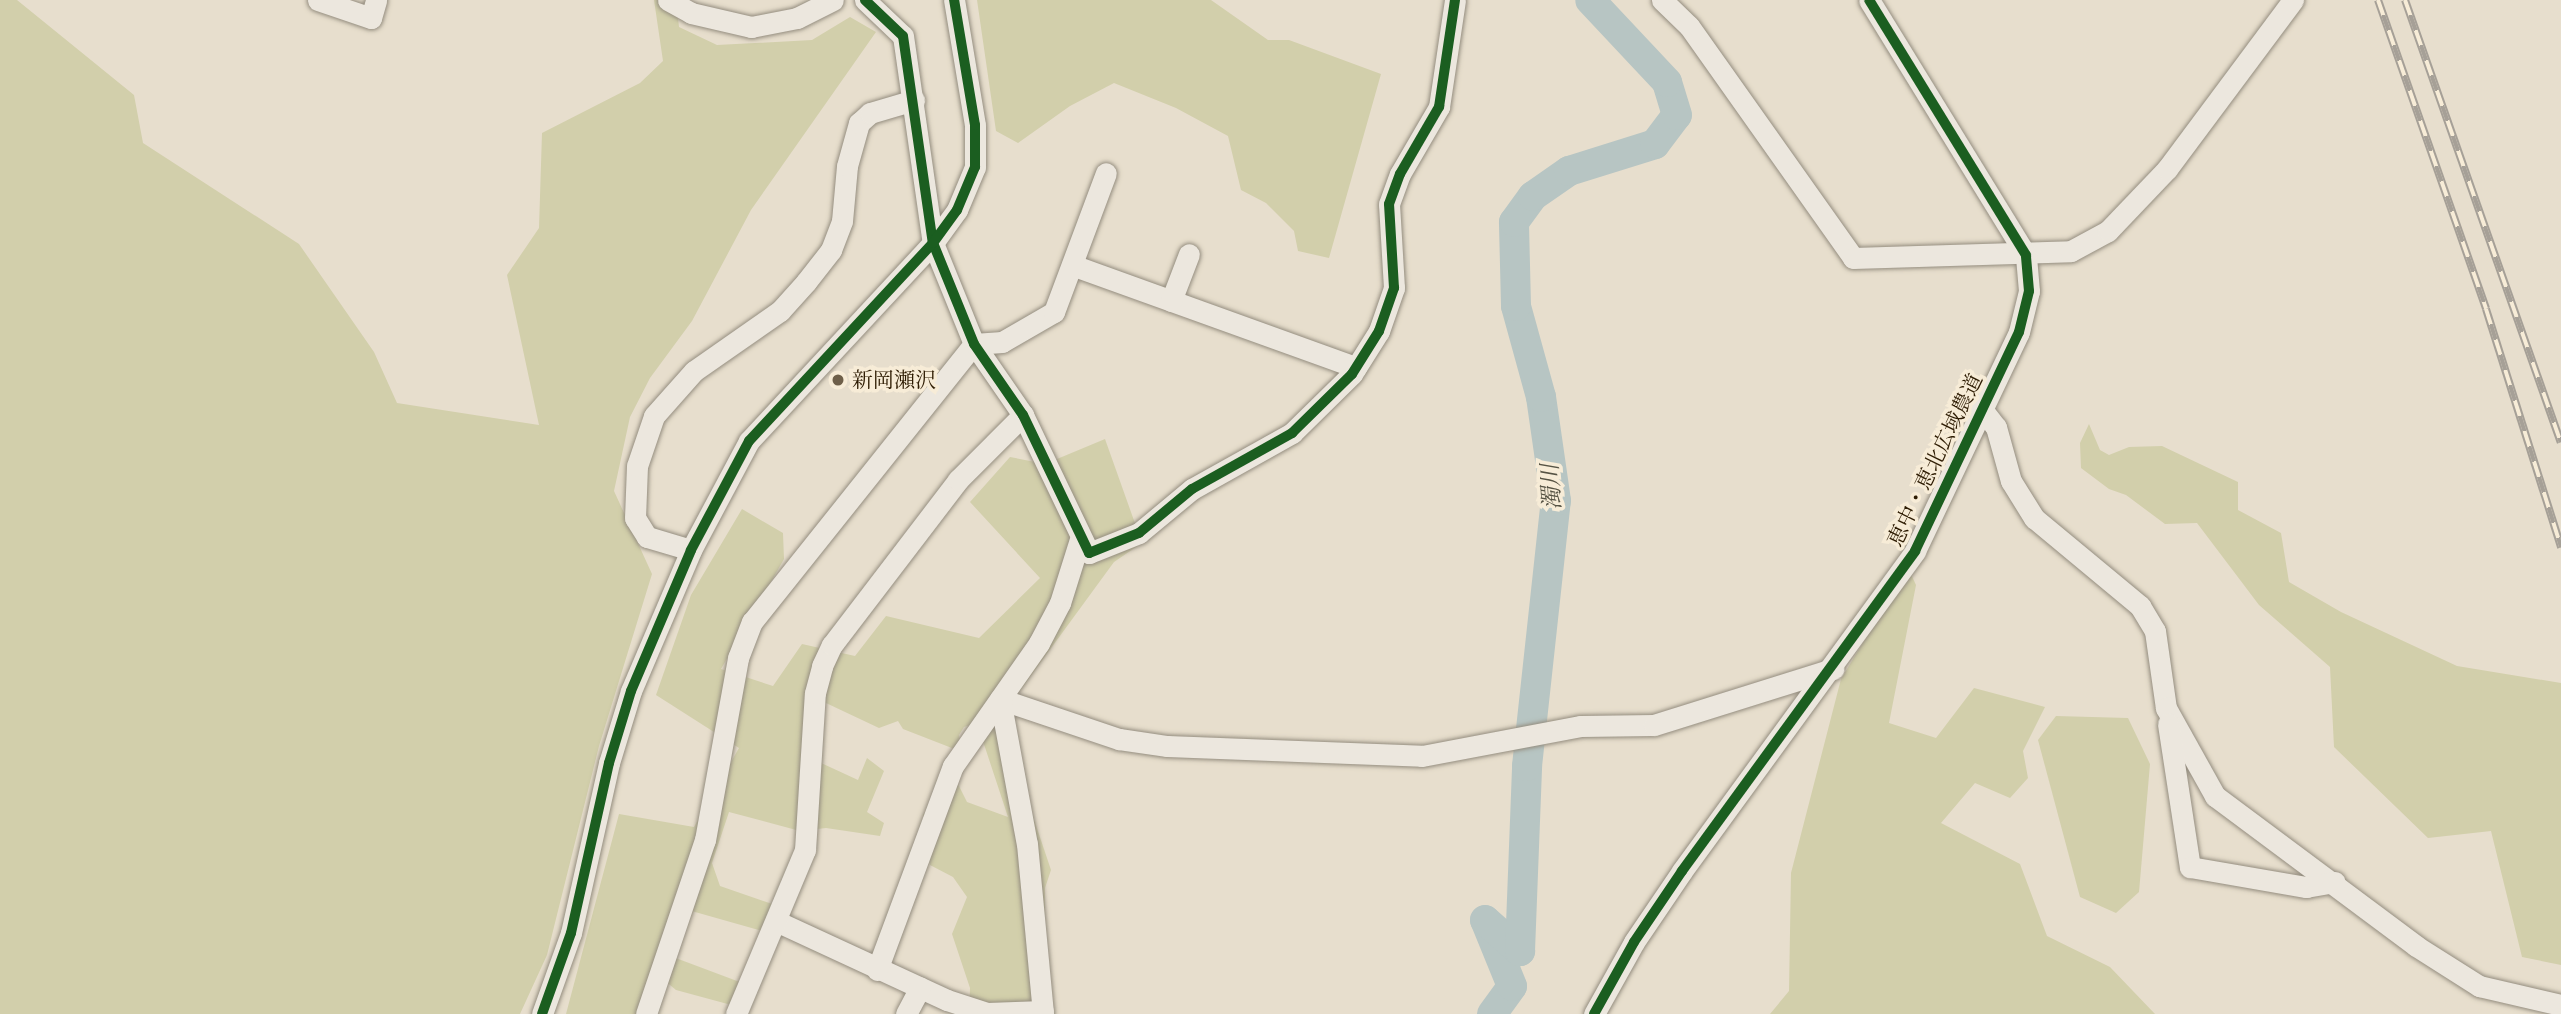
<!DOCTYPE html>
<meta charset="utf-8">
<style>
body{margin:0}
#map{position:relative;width:2561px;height:1014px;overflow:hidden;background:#e7decd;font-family:"Libre Caslon Text","Noto Serif JP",serif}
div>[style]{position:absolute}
.green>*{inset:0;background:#d2cfab}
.river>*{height:30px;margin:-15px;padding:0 15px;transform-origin:15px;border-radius:15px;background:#b7c5c3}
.roads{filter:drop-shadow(0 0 2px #948d7f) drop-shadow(0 0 2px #948d7f)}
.minor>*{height:21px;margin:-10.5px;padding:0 10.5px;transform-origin:10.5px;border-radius:10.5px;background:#ece7de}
.rail>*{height:8px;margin-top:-4px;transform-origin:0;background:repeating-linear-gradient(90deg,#f7ecd7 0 16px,#a6a097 0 32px);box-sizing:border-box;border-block:2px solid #a6a097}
.cycleway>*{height:10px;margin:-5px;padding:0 5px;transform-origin:5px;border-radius:5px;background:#1b5e20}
.dots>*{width:19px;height:19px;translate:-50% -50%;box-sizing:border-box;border:4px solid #f7ecd7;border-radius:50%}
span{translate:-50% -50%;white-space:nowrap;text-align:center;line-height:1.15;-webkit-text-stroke:7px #f7ecd7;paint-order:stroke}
.poi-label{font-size:21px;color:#2d1b02}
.left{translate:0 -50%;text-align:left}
.street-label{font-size:21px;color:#2d1b02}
.water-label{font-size:23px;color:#565344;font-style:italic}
</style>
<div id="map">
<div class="green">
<div style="clip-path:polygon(0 0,17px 0,134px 95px,143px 143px,299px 244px,374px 352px,397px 403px,539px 425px,507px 275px,539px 228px,542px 133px,640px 83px,663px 61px,654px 0,676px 0,679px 27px,717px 45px,812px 40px,850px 17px,876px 32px,751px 210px,692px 321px,650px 378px,630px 417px,614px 491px,652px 574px,599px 746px,547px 955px,520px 1014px,0 1014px)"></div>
<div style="clip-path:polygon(977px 0,1211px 0,1268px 40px,1289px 40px,1381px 74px,1329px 258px,1298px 251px,1294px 231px,1266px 203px,1241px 190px,1228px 136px,1176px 108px,1114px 83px,1070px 106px,1018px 143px,996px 131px)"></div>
<div style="clip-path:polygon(2089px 424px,2100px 450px,2109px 455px,2129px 447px,2162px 446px,2238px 482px,2238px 510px,2281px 533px,2289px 582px,2341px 612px,2457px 666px,2561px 683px,2561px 965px,2522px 957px,2491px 831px,2428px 838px,2334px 747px,2330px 667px,2259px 605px,2197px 523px,2165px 524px,2126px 495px,2109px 489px,2081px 468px,2080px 443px)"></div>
<div style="clip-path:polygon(1105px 439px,1142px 543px,1114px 562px,1000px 718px,1051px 870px,1045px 888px,1045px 1014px,969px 1014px,970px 988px,952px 934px,967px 897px,953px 877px,930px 865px,923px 814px,949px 797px,954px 776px,967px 802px,1008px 817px,977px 723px,964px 727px,959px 735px,962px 750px,957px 750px,903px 729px,898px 721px,879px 728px,809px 695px,806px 756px,858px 780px,867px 758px,884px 771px,867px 812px,884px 823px,880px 836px,826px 828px,800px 831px,729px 812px,712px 863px,720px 886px,775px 905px,766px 932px,688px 910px,673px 957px,745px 984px,735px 1006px,676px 990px,658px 975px,642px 1014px,566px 1014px,619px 814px,694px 827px,739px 748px,656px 695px,691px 595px,742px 509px,783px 533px,784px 559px,721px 669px,773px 686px,802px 644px,855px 656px,886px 616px,979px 638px,1040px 578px,970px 502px,1010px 457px,1045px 464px)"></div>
<div style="clip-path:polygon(1908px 568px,1916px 585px,1889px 723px,1936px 738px,1974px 688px,2045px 707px,2023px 751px,2028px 778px,2010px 798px,1975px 783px,1941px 823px,2020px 864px,2047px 936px,2110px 967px,2155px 1014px,1770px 1014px,1789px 991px,1791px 873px,1841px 679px)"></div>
<div style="clip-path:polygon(2056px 716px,2128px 718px,2150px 764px,2139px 892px,2116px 913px,2080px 897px,2038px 740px)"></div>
</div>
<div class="river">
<div style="left:1492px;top:1014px;width:34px;rotate:-54deg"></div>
<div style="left:1512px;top:986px;width:71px;rotate:-112.2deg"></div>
<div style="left:1485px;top:920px;width:47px;rotate:41.5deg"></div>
<div style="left:1520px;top:951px;width:185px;rotate:-87.8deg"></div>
<div style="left:1527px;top:766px;width:267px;rotate:-83.8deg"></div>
<div style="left:1556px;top:501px;width:105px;rotate:-98.2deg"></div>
<div style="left:1541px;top:397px;width:94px;rotate:-105.4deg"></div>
<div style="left:1516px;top:306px;width:84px;rotate:-91.4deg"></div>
<div style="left:1514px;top:222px;width:32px;rotate:-54deg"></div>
<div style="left:1533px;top:196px;width:44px;rotate:-34.8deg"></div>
<div style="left:1569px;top:171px;width:90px;rotate:-17.4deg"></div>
<div style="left:1655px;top:144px;width:36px;rotate:-53deg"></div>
<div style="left:1677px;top:115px;width:34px;rotate:-107deg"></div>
<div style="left:1667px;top:82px;width:112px;rotate:-133.2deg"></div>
</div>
<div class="roads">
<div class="minor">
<div style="left:318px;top:0;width:56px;rotate:18.8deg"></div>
<div style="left:371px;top:18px;width:19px;rotate:-74deg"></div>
<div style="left:668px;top:0;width:26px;rotate:29deg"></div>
<div style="left:691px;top:13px;width:62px;rotate:13.1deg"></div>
<div style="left:751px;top:27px;width:47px;rotate:-11.1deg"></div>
<div style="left:797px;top:18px;width:40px;rotate:-26.6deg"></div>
<div style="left:865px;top:0;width:52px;rotate:43.5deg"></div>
<div style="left:903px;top:36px;width:209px;rotate:81.8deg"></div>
<div style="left:933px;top:243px;width:109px;rotate:67.9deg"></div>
<div style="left:974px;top:344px;width:86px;rotate:55.4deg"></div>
<div style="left:1023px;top:415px;width:153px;rotate:64.4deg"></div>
<div style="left:1089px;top:553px;width:54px;rotate:-21.8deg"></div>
<div style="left:1139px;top:533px;width:69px;rotate:-39.7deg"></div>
<div style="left:1192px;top:489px;width:115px;rotate:-29.2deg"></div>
<div style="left:1292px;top:433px;width:84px;rotate:-44.5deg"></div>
<div style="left:1352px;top:374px;width:51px;rotate:-57.9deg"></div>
<div style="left:1379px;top:331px;width:46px;rotate:-70.8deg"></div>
<div style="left:1394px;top:288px;width:84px;rotate:-93.4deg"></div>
<div style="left:1389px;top:204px;width:32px;rotate:-70deg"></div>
<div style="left:1400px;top:174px;width:78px;rotate:-59.8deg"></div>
<div style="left:1439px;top:107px;width:108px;rotate:-81.5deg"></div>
<div style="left:1662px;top:0;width:37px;rotate:44deg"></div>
<div style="left:1689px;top:26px;width:284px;rotate:54.7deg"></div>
<div style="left:1853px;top:258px;width:218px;rotate:-1.8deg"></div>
<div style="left:2071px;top:251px;width:42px;rotate:-28.4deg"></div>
<div style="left:2108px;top:231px;width:86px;rotate:-46.4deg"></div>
<div style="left:2167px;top:169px;width:211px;rotate:-53.3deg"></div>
<div style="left:1072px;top:265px;width:302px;rotate:19.8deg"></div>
<div style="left:1171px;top:301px;width:50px;rotate:-69deg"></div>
<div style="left:1981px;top:408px;width:24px;rotate:52deg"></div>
<div style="left:1996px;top:427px;width:56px;rotate:74.5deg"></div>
<div style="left:2011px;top:481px;width:44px;rotate:58.1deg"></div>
<div style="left:2034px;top:518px;width:138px;rotate:39.7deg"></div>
<div style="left:2140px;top:606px;width:29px;rotate:59deg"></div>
<div style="left:2155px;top:631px;width:78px;rotate:81.9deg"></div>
<div style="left:2166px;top:708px;width:101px;rotate:60.9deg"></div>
<div style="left:2215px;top:796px;width:251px;rotate:36.7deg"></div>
<div style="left:2416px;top:946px;width:75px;rotate:32.4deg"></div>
<div style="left:2479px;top:986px;width:84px;rotate:13deg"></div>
<div style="left:691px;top:550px;width:46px;rotate:-163.5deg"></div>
<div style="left:647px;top:537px;width:22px;rotate:-122deg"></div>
<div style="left:635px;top:518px;width:52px;rotate:-87.8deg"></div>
<div style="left:637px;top:466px;width:53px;rotate:-71.2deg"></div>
<div style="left:654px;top:416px;width:60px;rotate:-48.4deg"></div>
<div style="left:694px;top:371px;width:105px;rotate:-34.9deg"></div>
<div style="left:780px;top:311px;width:39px;rotate:-48deg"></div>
<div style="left:806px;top:282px;width:41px;rotate:-52deg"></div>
<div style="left:831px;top:250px;width:31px;rotate:-69deg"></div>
<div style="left:842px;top:221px;width:55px;rotate:-84.8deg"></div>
<div style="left:847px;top:166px;width:45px;rotate:-74.4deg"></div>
<div style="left:859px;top:123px;width:15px;rotate:-42deg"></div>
<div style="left:870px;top:113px;width:46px;rotate:-16.5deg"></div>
<div style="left:1000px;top:699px;width:126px;rotate:18.6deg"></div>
<div style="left:1119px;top:739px;width:49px;rotate:8.3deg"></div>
<div style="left:1167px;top:746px;width:255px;rotate:2.2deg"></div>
<div style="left:1422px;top:756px;width:162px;rotate:-10.7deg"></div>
<div style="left:1581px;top:726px;width:73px;rotate:-0.8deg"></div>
<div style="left:1654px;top:725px;width:188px;rotate:-17.4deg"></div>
<div style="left:1000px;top:699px;width:147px;rotate:79.5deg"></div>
<div style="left:1027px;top:844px;width:171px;rotate:84.6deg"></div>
<div style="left:2168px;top:724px;width:145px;rotate:81.3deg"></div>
<div style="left:2190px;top:867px;width:118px;rotate:9.8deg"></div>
<div style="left:2306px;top:887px;width:29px;rotate:-10deg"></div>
<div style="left:776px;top:921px;width:188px;rotate:24.8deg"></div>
<div style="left:947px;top:1000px;width:42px;rotate:18deg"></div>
<div style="left:987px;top:1013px;width:56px;rotate:-2deg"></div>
<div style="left:877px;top:970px;width:218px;rotate:-69.6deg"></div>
<div style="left:953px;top:766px;width:150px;rotate:-55deg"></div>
<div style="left:1039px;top:643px;width:45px;rotate:-62.3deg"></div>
<div style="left:1060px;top:603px;width:67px;rotate:-72.6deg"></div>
<div style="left:542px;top:1014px;width:86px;rotate:-70.3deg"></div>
<div style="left:571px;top:933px;width:174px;rotate:-77.4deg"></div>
<div style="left:609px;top:763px;width:75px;rotate:-73deg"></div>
<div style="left:631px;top:691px;width:153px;rotate:-66.9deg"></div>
<div style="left:691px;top:550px;width:123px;rotate:-62deg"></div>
<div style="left:749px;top:441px;width:270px;rotate:-47.1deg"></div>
<div style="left:933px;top:243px;width:41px;rotate:-54deg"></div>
<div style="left:957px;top:210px;width:47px;rotate:-67.3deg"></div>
<div style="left:975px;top:167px;width:42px;rotate:-90deg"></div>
<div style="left:975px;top:125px;width:127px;rotate:-99.5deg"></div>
<div style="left:646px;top:1014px;width:184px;rotate:-71.3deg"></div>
<div style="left:705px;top:840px;width:185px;rotate:-79.7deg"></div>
<div style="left:738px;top:658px;width:39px;rotate:-69deg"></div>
<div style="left:752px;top:622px;width:356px;rotate:-51.4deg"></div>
<div style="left:974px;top:344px;width:28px;rotate:-4deg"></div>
<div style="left:1002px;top:342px;width:60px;rotate:-30deg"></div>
<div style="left:1054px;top:312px;width:148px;rotate:-69.5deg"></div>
<div style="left:736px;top:1014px;width:178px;rotate:-67.2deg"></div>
<div style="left:805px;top:850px;width:157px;rotate:-86.4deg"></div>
<div style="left:815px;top:693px;width:28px;rotate:-75deg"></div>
<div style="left:822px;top:666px;width:23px;rotate:-65deg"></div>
<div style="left:832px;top:645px;width:208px;rotate:-52.6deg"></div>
<div style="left:958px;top:480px;width:92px;rotate:-45deg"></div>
<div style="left:906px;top:1014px;width:30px;rotate:-62deg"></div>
<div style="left:1594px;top:1014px;width:82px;rotate:-60.9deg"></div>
<div style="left:1634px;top:942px;width:86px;rotate:-55.9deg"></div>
<div style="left:1682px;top:871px;width:396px;rotate:-53.9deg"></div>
<div style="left:1915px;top:551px;width:242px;rotate:-64.6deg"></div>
<div style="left:2019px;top:332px;width:42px;rotate:-76.3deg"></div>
<div style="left:2029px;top:291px;width:36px;rotate:-95deg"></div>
<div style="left:2026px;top:255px;width:299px;rotate:-121.6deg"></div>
</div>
</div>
<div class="rail">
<div style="left:2378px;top:0;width:327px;rotate:70.7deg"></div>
<div style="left:2486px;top:309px;width:250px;rotate:72.5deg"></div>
<div style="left:2405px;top:0;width:469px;rotate:70.6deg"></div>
</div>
<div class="cycleway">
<div style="left:865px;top:0;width:52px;rotate:43.5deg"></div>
<div style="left:903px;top:36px;width:209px;rotate:81.8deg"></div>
<div style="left:933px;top:243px;width:109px;rotate:67.9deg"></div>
<div style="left:974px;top:344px;width:86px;rotate:55.4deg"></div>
<div style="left:1023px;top:415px;width:153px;rotate:64.4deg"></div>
<div style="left:1089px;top:553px;width:54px;rotate:-21.8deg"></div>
<div style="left:1139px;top:533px;width:69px;rotate:-39.7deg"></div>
<div style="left:1192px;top:489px;width:115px;rotate:-29.2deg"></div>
<div style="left:1292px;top:433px;width:84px;rotate:-44.5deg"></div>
<div style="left:1352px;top:374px;width:51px;rotate:-57.9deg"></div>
<div style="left:1379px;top:331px;width:46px;rotate:-70.8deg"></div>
<div style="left:1394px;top:288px;width:84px;rotate:-93.4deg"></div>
<div style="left:1389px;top:204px;width:32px;rotate:-70deg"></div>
<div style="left:1400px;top:174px;width:78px;rotate:-59.8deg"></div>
<div style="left:1439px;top:107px;width:108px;rotate:-81.5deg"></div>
<div style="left:542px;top:1014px;width:86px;rotate:-70.3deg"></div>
<div style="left:571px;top:933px;width:174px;rotate:-77.4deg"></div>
<div style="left:609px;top:763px;width:75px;rotate:-73deg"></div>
<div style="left:631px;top:691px;width:153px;rotate:-66.9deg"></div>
<div style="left:691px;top:550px;width:123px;rotate:-62deg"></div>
<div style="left:749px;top:441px;width:270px;rotate:-47.1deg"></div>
<div style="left:933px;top:243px;width:41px;rotate:-54deg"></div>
<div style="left:957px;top:210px;width:47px;rotate:-67.3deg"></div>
<div style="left:975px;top:167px;width:42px;rotate:-90deg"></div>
<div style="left:975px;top:125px;width:127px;rotate:-99.5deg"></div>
<div style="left:1594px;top:1014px;width:82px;rotate:-60.9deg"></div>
<div style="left:1634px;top:942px;width:86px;rotate:-55.9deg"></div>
<div style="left:1682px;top:871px;width:396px;rotate:-53.9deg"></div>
<div style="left:1915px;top:551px;width:242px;rotate:-64.6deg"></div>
<div style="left:2019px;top:332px;width:42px;rotate:-76.3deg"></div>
<div style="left:2029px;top:291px;width:36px;rotate:-95deg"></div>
<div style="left:2026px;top:255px;width:299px;rotate:-121.6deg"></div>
</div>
<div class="dots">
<div style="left:838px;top:380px;background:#6e5f49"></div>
</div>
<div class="poi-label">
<span class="left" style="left:852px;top:380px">新岡瀬沢</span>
</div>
<div class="street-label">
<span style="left:1935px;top:460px;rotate:-64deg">恵中・恵北広域農道</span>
</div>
<div class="water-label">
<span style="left:1551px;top:487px;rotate:-94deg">濁川</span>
</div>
</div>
